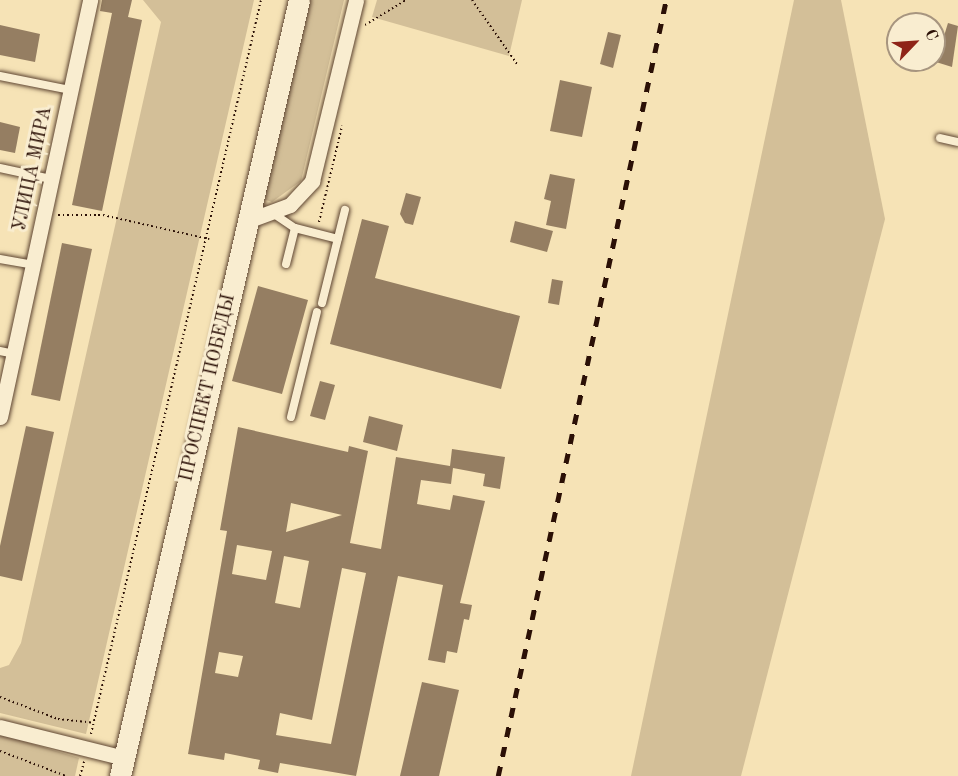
<!DOCTYPE html>
<meta charset="utf-8">
<style>
body{margin:0}
#map{position:relative;width:958px;height:776px;overflow:hidden;background:#f6e3b6;font-family:"Old Standard TT",serif}
div>[style]{position:absolute}
.green>*{inset:0;background:#d3bf98}
.building>*{inset:0;background:#957e62}
.path>*{height:2px;margin-top:-1px;transform-origin:0;background:repeating-linear-gradient(90deg,#2b1006 0 1.5px,transparent 0 4.5px)}
.roads{filter:drop-shadow(0 0 2px #5e4532) drop-shadow(0 0 2px #5e4532)}
.service>*{height:8px;margin:-4px;padding:0 4px;transform-origin:4px;border-radius:4px;background:#f9edd0}
.minor>*{height:15px;margin:-7.5px;padding:0 7.5px;transform-origin:7.5px;border-radius:7.5px;background:#f9edd0}
.secondary>*{height:21px;margin:-10.5px;padding:0 10.5px;transform-origin:10.5px;border-radius:10.5px;background:#f9edd0}
.rail>*{height:4.5px;margin-top:-2.25px;transform-origin:0;background:repeating-linear-gradient(90deg,#2b1006 0 10px,transparent 0 20px)}
span{translate:-50% -50%;white-space:nowrap;text-align:center;line-height:1.15;-webkit-text-stroke:6px #f9edd0;paint-order:stroke}
.street-label{font-size:18px;color:#2b1006}
.north{position:absolute;left:886px;top:12px;width:60px;height:60px;box-sizing:border-box;background:#f9edd0;border:2px solid #a7957f;border-radius:50%;rotate:65deg;font-size:16px;font-weight:700;line-height:24px;text-align:center;color:#2b1006}
.north::after{content:'';display:block;margin:auto;width:21px;height:27px;background:#8f2418;clip-path:polygon(50% 0,100% 100%,50% 72%,0 100%)}
</style>
<div id="map">
<div class="green">
<div style="clip-path:polygon(143px 0,254px 0,86px 734px,0 713px,0 668px,9px 665px,21px 643px,161px 22px)"></div>
<div style="clip-path:polygon(305px 0,344px 0,301px 181px,272px 202px,260px 198px)"></div>
<div style="clip-path:polygon(377px 0,522px 0,509px 56px,372px 17px)"></div>
<div style="clip-path:polygon(794px 0,841px 0,885px 219px,741px 776px,631px 776px)"></div>
<div style="clip-path:polygon(0 734px,79px 758px,75px 776px,0 776px)"></div>
</div>
<div class="building">
<div style="clip-path:polygon(102px 0,132px 0,128px 17px,142px 20px,102px 211px,72px 205px,112px 13px,100px 11px)"></div>
<div style="clip-path:polygon(948px 23px,958px 26px,952px 67px,936px 62px)"></div>
<div style="clip-path:polygon(0 25px,40px 34px,35px 62px,0 55px)"></div>
<div style="clip-path:polygon(608px 32px,621px 35px,613px 68px,600px 64px)"></div>
<div style="clip-path:polygon(560px 80px,592px 87px,582px 137px,550px 131px)"></div>
<div style="clip-path:polygon(0 122px,20px 127px,15px 153px,0 150px)"></div>
<div style="clip-path:polygon(550px 174px,575px 179px,566px 229px,546px 225px,551px 201px,544px 199px)"></div>
<div style="clip-path:polygon(406px 193px,421px 197px,413px 225px,405px 223px,400px 214px)"></div>
<div style="clip-path:polygon(362px 219px,389px 226px,375px 278px,520px 316px,501px 389px,330px 344px)"></div>
<div style="clip-path:polygon(515px 221px,553px 231px,547px 252px,510px 242px)"></div>
<div style="clip-path:polygon(62px 243px,92px 249px,60px 401px,31px 395px)"></div>
<div style="clip-path:polygon(552px 279px,563px 281px,559px 305px,548px 303px)"></div>
<div style="clip-path:polygon(258px 286px,308px 300px,282px 394px,232px 381px)"></div>
<div style="clip-path:polygon(320px 381px,335px 385px,325px 420px,310px 416px)"></div>
<div style="clip-path:polygon(369px 416px,403px 425px,397px 451px,363px 442px)"></div>
<div style="clip-path:polygon(26px 426px,54px 432px,22px 581px,0 576px,0 546px)"></div>
<div style="clip-path:polygon(evenodd,238px 427px,348px 452px,349px 446px,368px 451px,350px 543px,381px 549px,396px 457px,450px 466px,452px 449px,505px 457px,500px 489px,483px 486px,485px 474px,453px 468px,451px 484px,421px 480px,417px 504px,450px 510px,453px 495px,485px 501px,460px 603px,472px 605px,469px 620px,464px 619px,457px 653px,447px 651px,445px 663px,428px 660px,443px 585px,398px 576px,356px 776px,280px 763px,278px 773px,258px 769px,260px 760px,225px 753px,224px 760px,188px 754px,227px 531px,220px 530px,238px 427px,291px 503px,342px 515px,286px 532px,291px 503px,238px 427px,237px 545px,272px 551px,266px 580px,232px 574px,237px 545px,238px 427px,284px 556px,309px 561px,300px 608px,275px 603px,284px 556px,238px 427px,342px 568px,366px 573px,331px 744px,276px 735px,280px 713px,312px 720px,342px 568px,238px 427px,219px 652px,243px 656px,238px 677px,215px 673px,219px 652px)"></div>
<div style="clip-path:polygon(422px 682px,459px 690px,439px 776px,400px 776px)"></div>
</div>
<div class="path">
<div style="left:472px;top:0;width:78px;rotate:54.9deg"></div>
<div style="left:365px;top:25px;width:48px;rotate:-31.4deg"></div>
<div style="left:58px;top:215px;width:45px"></div>
<div style="left:103px;top:215px;width:109px;rotate:12.8deg"></div>
<div style="left:319px;top:222px;width:99px;rotate:-76.5deg"></div>
<div style="left:0;top:697px;width:62px;rotate:20.8deg"></div>
<div style="left:58px;top:719px;width:36px;rotate:6deg"></div>
<div style="left:91px;top:734px;width:753px;rotate:-76.96deg"></div>
<div style="left:0;top:751px;width:71px;rotate:20.7deg"></div>
<div style="left:80px;top:776px;width:15px;rotate:-74deg"></div>
</div>
<div class="roads">
<div class="service">
<div style="left:0;top:76px;width:71px;rotate:11.3deg"></div>
<div style="left:940px;top:138px;width:18px;rotate:13deg"></div>
<div style="left:0;top:168px;width:52px;rotate:12.2deg"></div>
<div style="left:274px;top:214px;width:25px;rotate:34deg"></div>
<div style="left:295px;top:228px;width:44px;rotate:14.3deg"></div>
<div style="left:0;top:259px;width:34px;rotate:10deg"></div>
<div style="left:286px;top:264px;width:37px;rotate:-76deg"></div>
<div style="left:322px;top:303px;width:96px;rotate:-76.1deg"></div>
<div style="left:0;top:351px;width:14px;rotate:12deg"></div>
<div style="left:291px;top:417px;width:108px;rotate:-76.1deg"></div>
</div>
<div class="minor">
<div style="left:247px;top:221px;width:46px;rotate:-20.4deg"></div>
<div style="left:290px;top:205px;width:33px;rotate:-47deg"></div>
<div style="left:312px;top:181px;width:186px;rotate:-76.3deg"></div>
<div style="left:0;top:417px;width:427px;rotate:-77.8deg"></div>
<div style="left:0;top:727px;width:128px;rotate:14deg"></div>
</div>
<div class="secondary">
<div style="left:120px;top:776px;width:796px;rotate:-77.01deg"></div>
</div>
</div>
<div class="rail">
<div style="left:498px;top:776px;width:794px;rotate:-77.78deg"></div>
</div>
<div class="street-label">
<span style="left:33px;top:169px;rotate:-78deg">УЛИЦА МИРА</span>
<span style="left:208px;top:388px;rotate:-77deg">ПРОСПЕКТ ПОБЕДЫ</span>
</div>
<div class="north">С</div>
</div>
